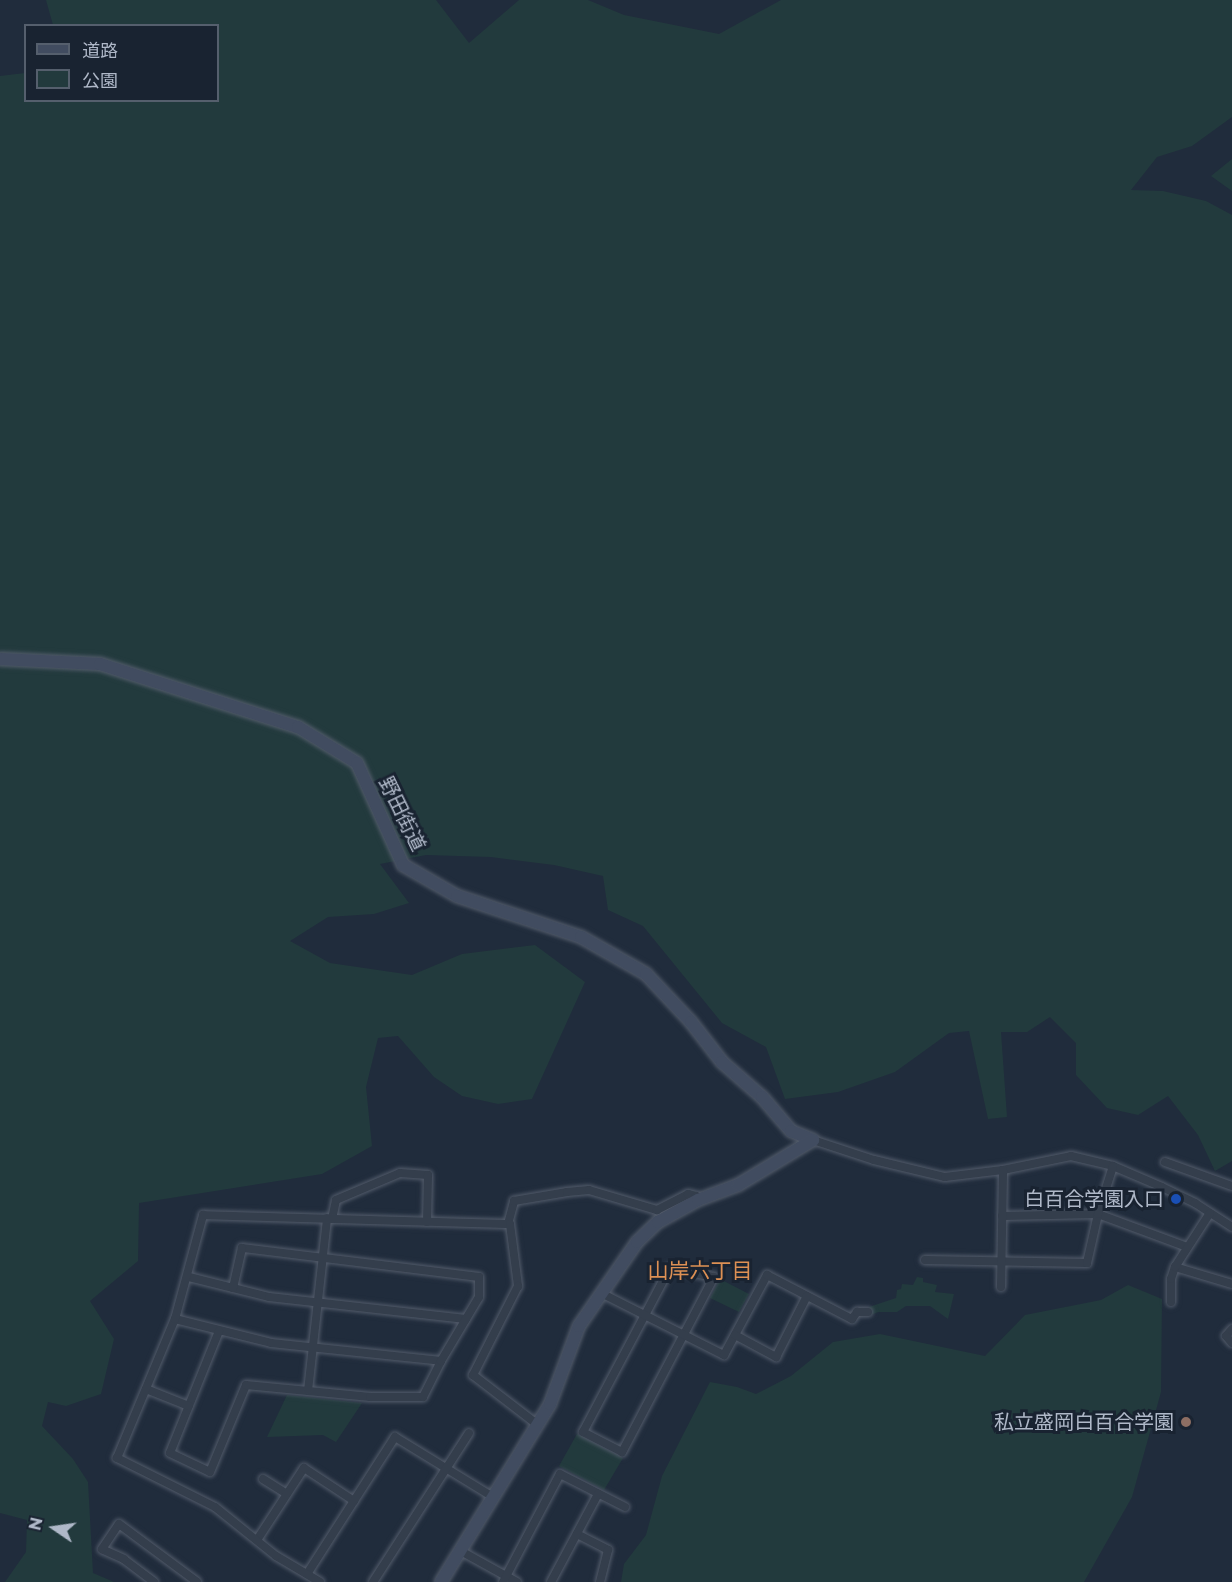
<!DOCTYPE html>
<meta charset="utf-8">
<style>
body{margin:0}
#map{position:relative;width:1232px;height:1582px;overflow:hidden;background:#202c3c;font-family:Montserrat,"Noto Sans JP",sans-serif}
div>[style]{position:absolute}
.green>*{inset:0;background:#223a3d}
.roads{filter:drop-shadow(0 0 2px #525b6a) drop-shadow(0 0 2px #525b6a)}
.street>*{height:8px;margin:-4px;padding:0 4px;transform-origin:4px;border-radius:4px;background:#343e4c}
.secondary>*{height:12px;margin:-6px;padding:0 6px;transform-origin:6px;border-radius:6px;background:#414c60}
.dots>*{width:16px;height:16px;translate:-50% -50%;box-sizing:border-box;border:3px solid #192331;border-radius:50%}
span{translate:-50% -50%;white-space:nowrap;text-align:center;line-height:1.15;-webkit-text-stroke:6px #192331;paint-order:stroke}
.street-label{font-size:20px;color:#afb8c8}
.poi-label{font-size:20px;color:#afb8c8}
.right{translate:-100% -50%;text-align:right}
.neighbourhood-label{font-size:21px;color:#dd9054}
.legend{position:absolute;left:24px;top:24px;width:195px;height:78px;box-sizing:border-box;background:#192331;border:2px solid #555f6d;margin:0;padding:8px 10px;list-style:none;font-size:18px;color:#afb8c8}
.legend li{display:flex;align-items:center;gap:12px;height:30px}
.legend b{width:30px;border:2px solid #555f6d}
.north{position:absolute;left:24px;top:1498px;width:60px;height:60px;-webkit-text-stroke:4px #192331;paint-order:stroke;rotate:283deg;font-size:16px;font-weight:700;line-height:24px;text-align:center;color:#afb8c8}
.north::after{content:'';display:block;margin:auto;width:21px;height:27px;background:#afb8c8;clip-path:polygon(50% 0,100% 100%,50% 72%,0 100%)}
</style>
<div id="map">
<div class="green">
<div style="clip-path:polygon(46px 0,436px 0,469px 43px,519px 0,588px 0,624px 15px,719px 34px,781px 0,1232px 0,1232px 117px,1192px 146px,1157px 157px,1131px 190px,1163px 191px,1206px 201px,1232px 215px,1232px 1161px,1215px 1171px,1198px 1135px,1168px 1096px,1138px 1115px,1107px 1108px,1076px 1075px,1076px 1043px,1050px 1017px,1027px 1032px,1001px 1032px,1007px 1117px,988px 1119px,969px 1031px,949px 1033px,895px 1072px,838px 1092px,785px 1099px,766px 1047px,722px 1023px,643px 926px,608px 910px,603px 876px,554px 865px,491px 857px,426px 855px,380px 864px,409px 903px,374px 914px,328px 917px,290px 941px,330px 963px,412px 975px,462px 954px,535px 945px,585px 982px,532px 1099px,498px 1104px,462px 1096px,434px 1077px,398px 1036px,378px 1038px,366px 1087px,372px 1146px,322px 1174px,139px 1203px,138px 1261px,90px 1301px,114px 1339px,101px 1394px,66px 1406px,48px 1402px,42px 1426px,73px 1459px,88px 1482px,93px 1573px,114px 1582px,5px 1582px,26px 1552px,27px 1520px,0 1513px,0 76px,25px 73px,26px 100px,218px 100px,218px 26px,53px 25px)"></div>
<div style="clip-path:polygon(1232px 159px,1232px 191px,1211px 176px)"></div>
<div style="clip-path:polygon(917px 1277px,923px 1278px,923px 1282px,937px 1285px,935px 1292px,954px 1294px,948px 1319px,930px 1306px,906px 1306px,897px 1312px,878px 1312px,871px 1315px,869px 1307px,896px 1298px,897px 1290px,901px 1289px,902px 1284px,913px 1285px)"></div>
<div style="clip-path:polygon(720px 1279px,749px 1294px,739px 1312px,710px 1298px)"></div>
<div style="clip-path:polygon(1128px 1285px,1162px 1299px,1161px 1392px,1132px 1497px,1084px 1582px,621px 1582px,624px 1564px,646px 1535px,662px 1476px,710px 1382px,737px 1387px,756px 1394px,791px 1376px,833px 1342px,880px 1334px,985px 1356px,1025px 1315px,1101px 1300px)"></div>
<div style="clip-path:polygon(287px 1395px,362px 1403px,336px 1442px,323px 1435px,267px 1437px)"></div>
<div style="clip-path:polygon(577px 1434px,623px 1458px,604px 1490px,559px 1466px)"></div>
</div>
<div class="roads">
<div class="street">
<div style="left:813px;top:1140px;width:64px;rotate:18.2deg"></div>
<div style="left:874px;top:1160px;width:73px;rotate:13.5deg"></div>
<div style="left:945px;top:1177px;width:58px;rotate:-6.9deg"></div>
<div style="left:1003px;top:1170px;width:69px;rotate:-11.6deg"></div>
<div style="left:1071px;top:1156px;width:43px;rotate:13.4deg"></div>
<div style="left:1113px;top:1166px;width:53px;rotate:23.2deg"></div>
<div style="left:1162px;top:1187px;width:37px;rotate:26deg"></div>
<div style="left:1195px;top:1203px;width:44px;rotate:33deg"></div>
<div style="left:1165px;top:1162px;width:71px;rotate:19.7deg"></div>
<div style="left:1002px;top:1216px;width:96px;rotate:-1.2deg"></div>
<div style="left:1098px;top:1214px;width:95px;rotate:20.3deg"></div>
<div style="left:332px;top:1219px;width:19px;rotate:-78deg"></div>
<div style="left:336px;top:1200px;width:69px;rotate:-22.9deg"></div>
<div style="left:400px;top:1173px;width:28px;rotate:4deg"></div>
<div style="left:428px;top:1175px;width:47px;rotate:91.2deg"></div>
<div style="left:508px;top:1224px;width:24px;rotate:-75deg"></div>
<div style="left:514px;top:1201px;width:54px;rotate:-9.6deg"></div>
<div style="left:567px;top:1192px;width:22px;rotate:-5deg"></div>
<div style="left:589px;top:1190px;width:71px;rotate:16.4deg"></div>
<div style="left:657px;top:1210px;width:35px;rotate:-27deg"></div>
<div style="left:688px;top:1194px;width:8px;rotate:14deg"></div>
<div style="left:696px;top:1196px;width:4px;rotate:63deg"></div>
<div style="left:925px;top:1260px;width:162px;rotate:1.1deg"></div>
<div style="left:1087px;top:1263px;width:50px;rotate:-77.3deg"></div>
<div style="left:1098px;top:1214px;width:50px;rotate:-72.6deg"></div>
<div style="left:1175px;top:1267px;width:59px;rotate:16.6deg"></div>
<div style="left:670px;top:1268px;width:45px;rotate:11.6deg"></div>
<div style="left:714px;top:1277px;width:198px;rotate:117.7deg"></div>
<div style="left:622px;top:1452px;width:44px;rotate:-152.9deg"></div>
<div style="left:583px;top:1432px;width:186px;rotate:-62.1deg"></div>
<div style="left:189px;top:1277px;width:82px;rotate:14deg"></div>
<div style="left:269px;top:1297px;width:198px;rotate:6.4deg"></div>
<div style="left:1001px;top:1287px;width:117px;rotate:-89deg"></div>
<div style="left:601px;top:1293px;width:138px;rotate:26.8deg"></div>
<div style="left:724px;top:1355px;width:91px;rotate:-61.7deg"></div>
<div style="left:767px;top:1275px;width:96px;rotate:27.4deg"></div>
<div style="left:852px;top:1319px;width:9px;rotate:-54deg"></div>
<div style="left:857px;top:1312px;width:11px"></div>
<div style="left:1171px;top:1302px;width:23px;rotate:-90deg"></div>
<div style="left:1171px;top:1279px;width:13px;rotate:-72deg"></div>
<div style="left:1175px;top:1267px;width:64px;rotate:-57.1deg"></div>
<div style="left:175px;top:1319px;width:99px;rotate:14deg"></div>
<div style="left:271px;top:1343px;width:171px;rotate:6deg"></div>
<div style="left:1232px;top:1329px;width:9px;rotate:131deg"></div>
<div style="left:1226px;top:1336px;width:9px;rotate:49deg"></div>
<div style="left:219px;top:1331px;width:131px;rotate:111.9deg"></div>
<div style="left:170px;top:1453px;width:44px;rotate:25.4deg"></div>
<div style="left:210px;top:1472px;width:94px;rotate:-67.5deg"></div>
<div style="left:246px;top:1385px;width:125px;rotate:5.5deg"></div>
<div style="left:370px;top:1397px;width:53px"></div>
<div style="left:423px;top:1397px;width:40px;rotate:-63.4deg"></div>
<div style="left:441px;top:1361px;width:74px;rotate:-59.3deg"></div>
<div style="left:479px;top:1297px;width:20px;rotate:-90deg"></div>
<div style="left:479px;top:1277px;width:239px;rotate:-173deg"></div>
<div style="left:242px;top:1248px;width:41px;rotate:102.7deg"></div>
<div style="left:735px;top:1335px;width:47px;rotate:28.2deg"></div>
<div style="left:776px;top:1357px;width:68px;rotate:-63.1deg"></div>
<div style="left:146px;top:1389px;width:46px;rotate:21.6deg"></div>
<div style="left:308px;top:1391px;width:174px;rotate:-83.7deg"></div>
<div style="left:263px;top:1479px;width:28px;rotate:32deg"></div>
<div style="left:577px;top:1534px;width:35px;rotate:27deg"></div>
<div style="left:608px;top:1550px;width:33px;rotate:104deg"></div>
<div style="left:257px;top:1540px;width:86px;rotate:-56.9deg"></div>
<div style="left:304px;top:1468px;width:60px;rotate:33.4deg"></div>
<div style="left:459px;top:1550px;width:66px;rotate:28.9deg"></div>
<div style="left:307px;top:1574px;width:163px;rotate:-57.3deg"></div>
<div style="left:395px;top:1437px;width:115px;rotate:31.5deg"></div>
<div style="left:154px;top:1582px;width:38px;rotate:-143deg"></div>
<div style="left:124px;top:1559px;width:24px;rotate:-156deg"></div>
<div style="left:102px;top:1549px;width:30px;rotate:-56deg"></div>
<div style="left:119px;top:1524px;width:97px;rotate:36.6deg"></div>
<div style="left:320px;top:1582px;width:51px;rotate:-149.4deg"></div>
<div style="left:276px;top:1556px;width:78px;rotate:-141.2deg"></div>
<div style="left:215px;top:1507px;width:110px;rotate:-153.4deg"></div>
<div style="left:117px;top:1458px;width:151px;rotate:-67.4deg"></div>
<div style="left:175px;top:1319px;width:108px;rotate:-74.9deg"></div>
<div style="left:203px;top:1215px;width:307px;rotate:1.7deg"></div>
<div style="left:510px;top:1224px;width:63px;rotate:82.6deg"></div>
<div style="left:518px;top:1286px;width:100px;rotate:116.8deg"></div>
<div style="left:473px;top:1375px;width:82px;rotate:37.6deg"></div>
<div style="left:373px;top:1582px;width:177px;rotate:-57.2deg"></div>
<div style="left:503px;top:1582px;width:122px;rotate:-62.2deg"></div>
<div style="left:560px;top:1474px;width:73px;rotate:26.9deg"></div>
<div style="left:551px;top:1582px;width:100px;rotate:-61.9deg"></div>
</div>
<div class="secondary">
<div style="left:0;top:659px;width:100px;rotate:2.9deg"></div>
<div style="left:100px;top:664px;width:208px;rotate:17.7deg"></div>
<div style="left:298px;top:727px;width:69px;rotate:31.4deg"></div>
<div style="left:357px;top:763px;width:112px;rotate:65.7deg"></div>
<div style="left:403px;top:865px;width:62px;rotate:29.9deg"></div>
<div style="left:457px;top:896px;width:131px;rotate:18.3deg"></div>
<div style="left:581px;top:937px;width:75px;rotate:29.6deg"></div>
<div style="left:646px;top:974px;width:66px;rotate:46.8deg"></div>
<div style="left:691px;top:1022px;width:51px;rotate:52.2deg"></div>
<div style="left:722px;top:1062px;width:53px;rotate:41.2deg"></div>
<div style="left:762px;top:1097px;width:45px;rotate:49.5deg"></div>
<div style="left:791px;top:1131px;width:24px;rotate:22deg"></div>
<div style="left:441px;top:1582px;width:209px;rotate:-58.5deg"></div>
<div style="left:550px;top:1404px;width:83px;rotate:-69.6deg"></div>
<div style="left:579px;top:1326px;width:102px;rotate:-55.4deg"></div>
<div style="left:637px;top:1242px;width:29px;rotate:-44deg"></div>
<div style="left:658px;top:1222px;width:46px;rotate:-28.8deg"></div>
<div style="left:698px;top:1200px;width:43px;rotate:-20.6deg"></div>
<div style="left:738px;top:1185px;width:87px;rotate:-31deg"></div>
</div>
</div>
<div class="dots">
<div style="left:1176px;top:1199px;background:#1a4fb4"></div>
<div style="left:1186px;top:1422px;background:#8d6e63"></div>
</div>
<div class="street-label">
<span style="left:402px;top:814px;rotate:64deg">野田街道</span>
</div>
<div class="poi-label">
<span class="right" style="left:1164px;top:1199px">白百合学園入口</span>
<span class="right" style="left:1174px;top:1422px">私立盛岡白百合学園</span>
</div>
<div class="neighbourhood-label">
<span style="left:700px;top:1271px">山岸六丁目</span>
</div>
<ul class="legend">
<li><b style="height:8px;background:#414c60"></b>道路</li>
<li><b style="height:16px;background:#223a3d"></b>公園</li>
</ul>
<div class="north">N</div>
</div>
